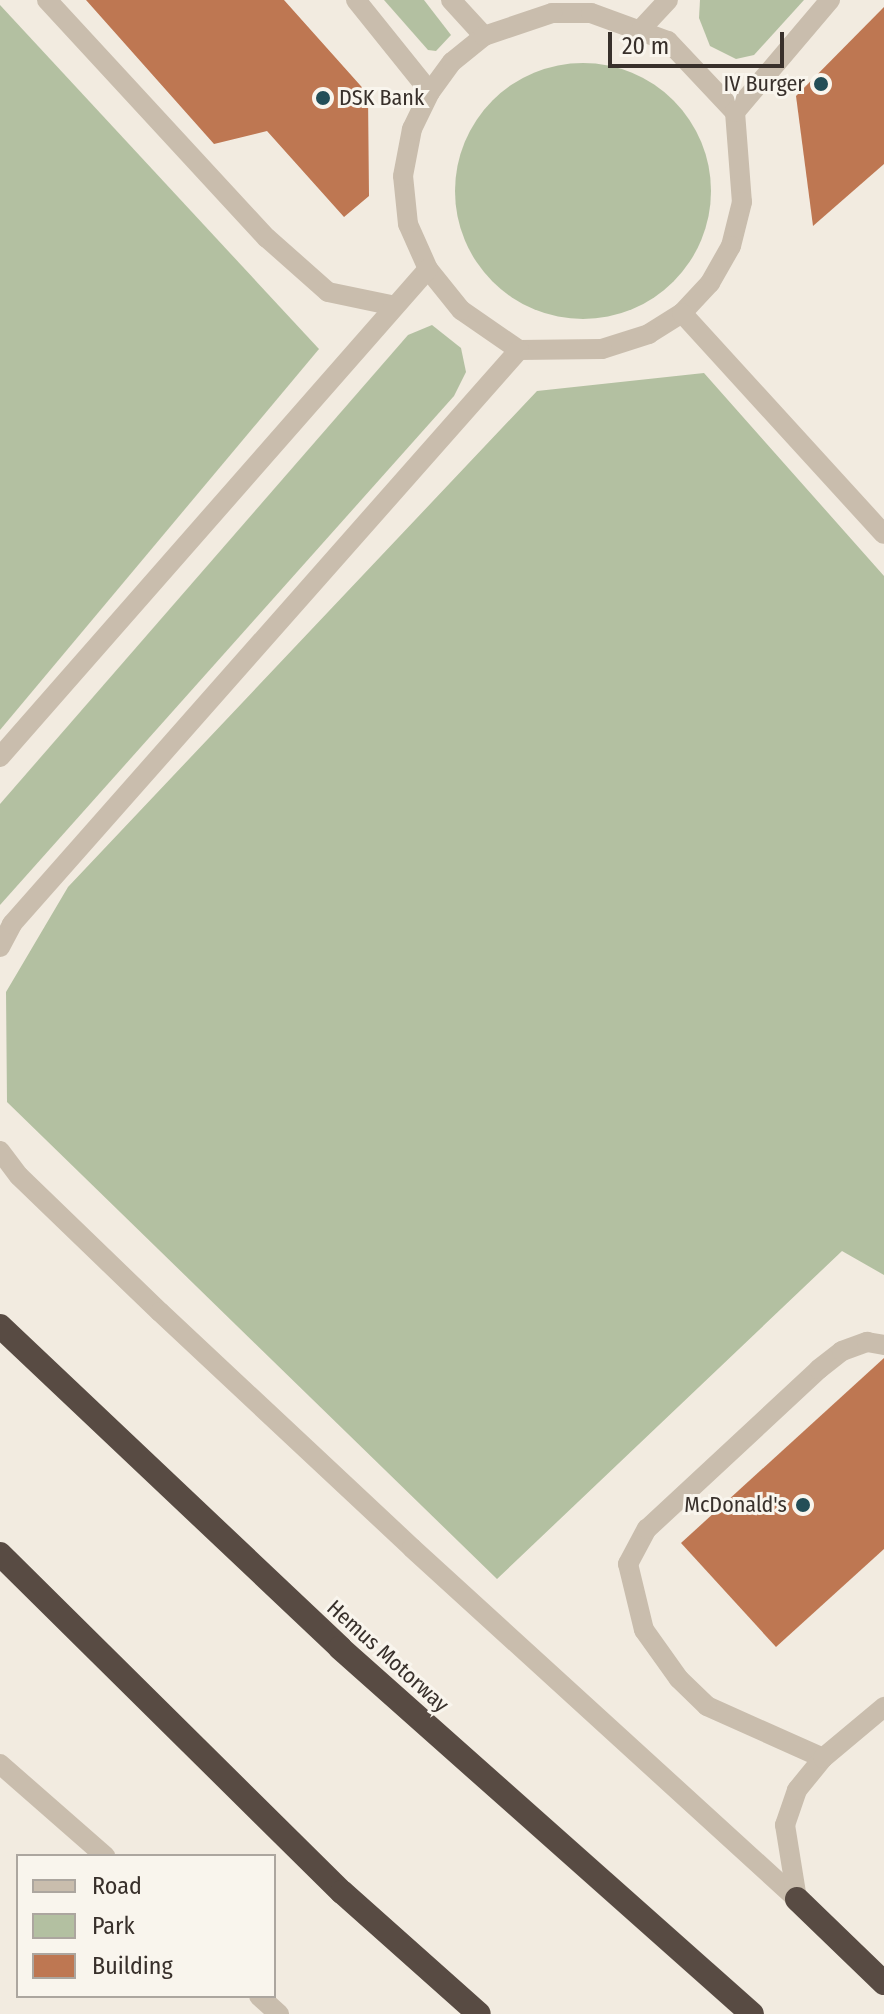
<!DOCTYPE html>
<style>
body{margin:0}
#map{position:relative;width:884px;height:2014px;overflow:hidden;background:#f2ebe0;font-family:"Fira Sans Condensed",sans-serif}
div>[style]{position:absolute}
.green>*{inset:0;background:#b3c0a1}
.round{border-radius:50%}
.building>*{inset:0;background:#be7752}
.service>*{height:20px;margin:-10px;padding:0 10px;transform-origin:10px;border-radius:10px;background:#c9bdad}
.minor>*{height:20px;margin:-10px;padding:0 10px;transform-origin:10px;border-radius:10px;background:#c9bdad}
.motorway>*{height:24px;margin:-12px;padding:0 12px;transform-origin:12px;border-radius:12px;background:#584b43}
.dots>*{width:22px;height:22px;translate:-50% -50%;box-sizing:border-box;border:4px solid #f9f5ed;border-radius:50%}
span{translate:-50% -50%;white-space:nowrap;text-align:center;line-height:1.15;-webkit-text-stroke:6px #f9f5ed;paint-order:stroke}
.poi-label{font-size:22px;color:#38302b}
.right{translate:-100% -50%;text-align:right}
.left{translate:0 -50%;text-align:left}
.street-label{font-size:22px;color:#38302b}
.legend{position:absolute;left:16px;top:1854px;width:260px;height:144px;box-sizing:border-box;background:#f9f5ed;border:2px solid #aca69f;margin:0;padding:10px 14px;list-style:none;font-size:24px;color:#38302b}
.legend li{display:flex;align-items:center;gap:16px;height:40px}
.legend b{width:40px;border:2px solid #aca69f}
.scale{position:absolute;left:608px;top:32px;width:176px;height:36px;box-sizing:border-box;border:4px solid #38302b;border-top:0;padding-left:10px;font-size:24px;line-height:28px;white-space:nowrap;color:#38302b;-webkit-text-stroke:6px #f9f5ed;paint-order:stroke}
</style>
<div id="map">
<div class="green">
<div style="clip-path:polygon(384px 0,424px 0,451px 35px,436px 51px,428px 50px)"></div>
<div style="clip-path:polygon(700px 0,804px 0,754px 55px,736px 59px,710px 46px,699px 18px)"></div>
<div style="clip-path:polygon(0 5px,319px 349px,0 730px)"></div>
<div class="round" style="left:455px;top:63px;width:256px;height:256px"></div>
<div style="clip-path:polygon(432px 325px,461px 348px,466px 372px,454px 396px,0 905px,0 804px,408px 335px)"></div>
<div style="clip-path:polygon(704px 373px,884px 576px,884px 1275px,842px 1251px,497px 1579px,7px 1102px,6px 992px,68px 887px,537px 391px)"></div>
</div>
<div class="building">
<div style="clip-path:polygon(86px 0,284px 0,368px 94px,369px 196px,344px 217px,267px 131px,214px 144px)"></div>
<div style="clip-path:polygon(884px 7px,884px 164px,813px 226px,796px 96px)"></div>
<div style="clip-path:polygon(884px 1358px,884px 1549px,776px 1647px,681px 1543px)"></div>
</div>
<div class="service">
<div style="left:47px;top:0;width:324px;rotate:47.3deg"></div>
<div style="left:267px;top:238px;width:81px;rotate:41.5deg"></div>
<div style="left:328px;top:292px;width:68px;rotate:11.8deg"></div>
<div style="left:356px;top:0;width:118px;rotate:51.2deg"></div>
<div style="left:451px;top:0;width:49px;rotate:47.5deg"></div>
<div style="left:552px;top:13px;width:39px"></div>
<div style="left:591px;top:13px;width:82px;rotate:20deg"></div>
<div style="left:668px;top:41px;width:98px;rotate:46.7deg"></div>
<div style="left:735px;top:112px;width:90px;rotate:85.6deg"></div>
<div style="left:742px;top:202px;width:45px;rotate:104deg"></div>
<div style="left:731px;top:246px;width:43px;rotate:119.6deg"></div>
<div style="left:710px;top:283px;width:41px;rotate:133deg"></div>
<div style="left:682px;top:313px;width:39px;rotate:148deg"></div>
<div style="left:649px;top:334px;width:49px;rotate:162.3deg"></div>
<div style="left:602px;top:349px;width:83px;rotate:179.3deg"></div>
<div style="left:519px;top:350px;width:70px;rotate:-145.4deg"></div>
<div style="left:461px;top:310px;width:53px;rotate:-128.8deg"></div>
<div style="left:428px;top:269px;width:49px;rotate:-114deg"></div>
<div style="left:408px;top:224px;width:48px;rotate:-95.9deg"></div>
<div style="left:403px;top:176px;width:48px;rotate:-79.2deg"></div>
<div style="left:412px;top:129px;width:41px;rotate:-64.1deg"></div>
<div style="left:430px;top:92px;width:37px;rotate:-54deg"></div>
<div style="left:452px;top:62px;width:41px;rotate:-39.1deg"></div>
<div style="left:484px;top:36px;width:72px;rotate:-18.7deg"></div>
<div style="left:642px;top:28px;width:38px;rotate:-47deg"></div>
<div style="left:735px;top:112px;width:147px;rotate:-49.7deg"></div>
<div style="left:682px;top:313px;width:299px;rotate:47.6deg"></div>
<div style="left:0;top:757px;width:649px;rotate:-48.75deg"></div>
<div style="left:0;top:947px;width:26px;rotate:-62deg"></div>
<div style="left:12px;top:924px;width:766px;rotate:-48.55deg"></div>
<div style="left:0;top:1151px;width:31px;rotate:53deg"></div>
<div style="left:19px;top:1176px;width:196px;rotate:44deg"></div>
<div style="left:160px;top:1312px;width:345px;rotate:43.1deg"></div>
<div style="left:412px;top:1548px;width:521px;rotate:42.36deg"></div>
<div style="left:823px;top:1758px;width:127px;rotate:-155.9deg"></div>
<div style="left:707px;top:1706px;width:39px;rotate:-136deg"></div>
<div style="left:679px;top:1679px;width:60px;rotate:-125.5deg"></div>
<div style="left:644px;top:1630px;width:68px;rotate:-103.6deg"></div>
<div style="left:628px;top:1564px;width:40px;rotate:-62deg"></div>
<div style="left:647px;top:1529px;width:235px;rotate:-42.9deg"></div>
<div style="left:819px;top:1369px;width:29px;rotate:-38deg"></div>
<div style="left:842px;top:1351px;width:27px;rotate:-20deg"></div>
<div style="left:867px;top:1342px;width:17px;rotate:10deg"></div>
<div style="left:797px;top:1899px;width:75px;rotate:-99.2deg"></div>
<div style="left:785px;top:1825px;width:37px;rotate:-71deg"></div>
<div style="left:797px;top:1790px;width:41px;rotate:-50.9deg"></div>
<div style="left:823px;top:1758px;width:80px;rotate:-39.9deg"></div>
</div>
<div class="minor">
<div style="left:0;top:1764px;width:140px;rotate:41.2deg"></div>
<div style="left:259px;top:1996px;width:27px;rotate:42deg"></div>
</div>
<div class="motorway">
<div style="left:0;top:1326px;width:468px;rotate:43.4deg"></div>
<div style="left:340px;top:1648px;width:551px;rotate:41.62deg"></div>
<div style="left:0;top:1554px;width:481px;rotate:44.7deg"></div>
<div style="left:342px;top:1892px;width:183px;rotate:41.7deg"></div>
<div style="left:797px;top:1899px;width:121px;rotate:44deg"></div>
</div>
<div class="dots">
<div style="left:821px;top:84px;background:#234e57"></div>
<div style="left:323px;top:98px;background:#234e57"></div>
<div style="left:803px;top:1505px;background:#234e57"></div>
</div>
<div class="poi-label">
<span class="right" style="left:805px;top:84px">IV Burger</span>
<span class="left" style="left:339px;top:98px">DSK Bank</span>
<span class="right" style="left:787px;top:1505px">McDonald's</span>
</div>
<div class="street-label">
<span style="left:388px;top:1656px;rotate:42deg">Hemus Motorway</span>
</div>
<ul class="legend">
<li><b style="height:10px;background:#c9bdad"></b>Road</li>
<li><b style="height:22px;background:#b3c0a1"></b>Park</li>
<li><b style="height:22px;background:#be7752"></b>Building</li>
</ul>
<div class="scale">20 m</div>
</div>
